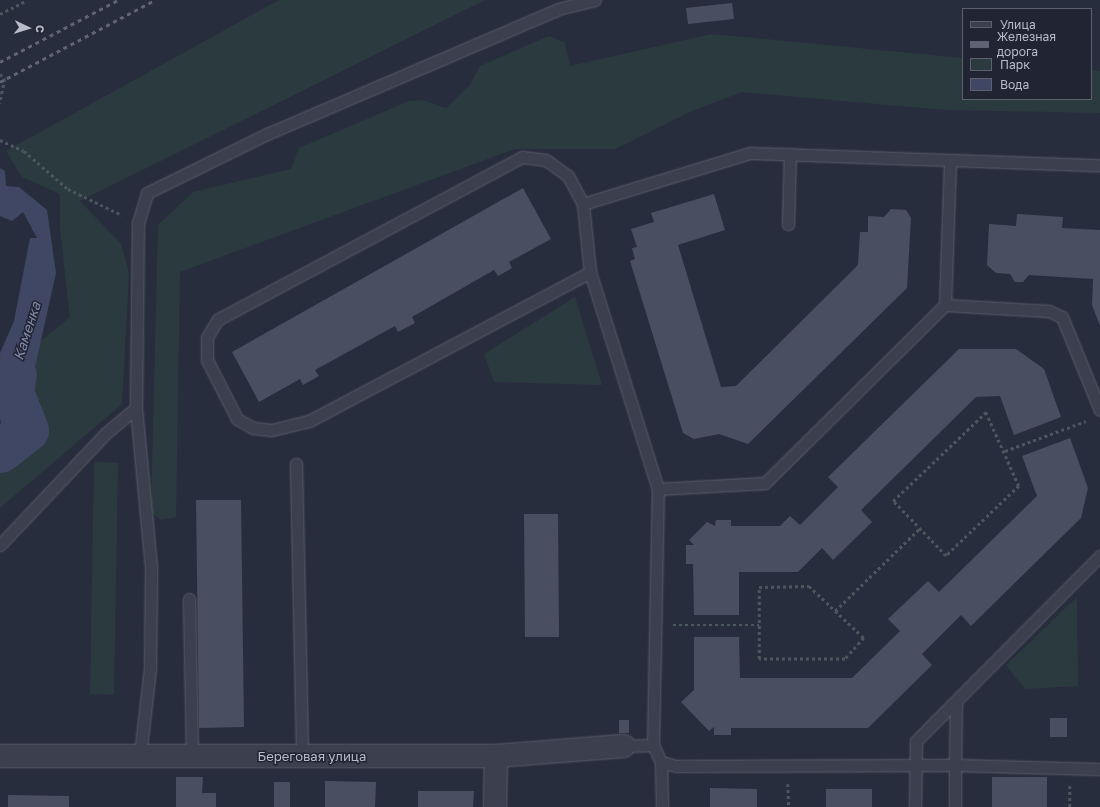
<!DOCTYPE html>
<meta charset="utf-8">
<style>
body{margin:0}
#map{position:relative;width:1100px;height:807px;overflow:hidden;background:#282d3d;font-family:"Golos Text",sans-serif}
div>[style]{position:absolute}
.green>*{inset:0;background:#2b3a3f}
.water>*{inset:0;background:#404764}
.river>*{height:43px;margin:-21.5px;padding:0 21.5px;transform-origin:21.5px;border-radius:21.5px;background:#404764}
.building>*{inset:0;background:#4a4e61}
.path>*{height:2.5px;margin-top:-1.25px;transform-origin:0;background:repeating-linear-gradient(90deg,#4a575d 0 3px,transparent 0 6px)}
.roads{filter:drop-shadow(0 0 1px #5a5d6b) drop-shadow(0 0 1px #5a5d6b)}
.lane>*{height:11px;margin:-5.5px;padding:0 5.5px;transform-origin:5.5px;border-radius:5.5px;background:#3c3f4e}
.street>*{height:22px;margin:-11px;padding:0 11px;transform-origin:11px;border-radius:11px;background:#3c3f4e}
.rail>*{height:3px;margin-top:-1.5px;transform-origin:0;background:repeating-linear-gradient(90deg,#5f6374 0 4px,transparent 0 8px)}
span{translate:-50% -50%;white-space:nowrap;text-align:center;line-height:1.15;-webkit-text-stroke:3px #212433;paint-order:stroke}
.street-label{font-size:13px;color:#b8bbc8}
.water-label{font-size:14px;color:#848cac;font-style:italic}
.legend{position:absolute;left:962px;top:8px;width:130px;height:92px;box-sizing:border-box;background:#212433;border:1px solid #5d606f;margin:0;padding:5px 7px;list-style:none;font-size:12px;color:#b8bbc8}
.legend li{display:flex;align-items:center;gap:8px;height:20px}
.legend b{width:20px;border:1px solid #5d606f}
.north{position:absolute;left:8px;top:8px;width:40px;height:40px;-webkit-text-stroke:3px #212433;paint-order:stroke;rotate:94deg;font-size:11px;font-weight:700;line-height:16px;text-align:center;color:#b8bbc8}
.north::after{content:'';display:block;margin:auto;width:14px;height:18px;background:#b8bbc8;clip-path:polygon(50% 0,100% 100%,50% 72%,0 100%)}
</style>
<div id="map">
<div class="green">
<div style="clip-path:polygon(279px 0,485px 0,80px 201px,121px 244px,129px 273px,122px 404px,0 508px,0 423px,26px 353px,70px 317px,60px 230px,60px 194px,22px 177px,6px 151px)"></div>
<div style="clip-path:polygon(712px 34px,963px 58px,963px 99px,1091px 99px,1091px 70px,1100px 71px,1100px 113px,945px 110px,742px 92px,692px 111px,615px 149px,515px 149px,180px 272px,176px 517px,161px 520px,151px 512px,158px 225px,193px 192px,291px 169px,299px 148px,409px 101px,422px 100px,446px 108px,470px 85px,480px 66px,549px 36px,565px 43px,570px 66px)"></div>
<div style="clip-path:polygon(575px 297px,602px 385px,494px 382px,484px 354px)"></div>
<div style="clip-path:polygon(94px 462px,118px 463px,114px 695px,90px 694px)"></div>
<div style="clip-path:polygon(1077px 597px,1078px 686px,1025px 689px,1006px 665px)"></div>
</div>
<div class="water">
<div style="clip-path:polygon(0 168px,5px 171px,6px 186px,19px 187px,47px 210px,56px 273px,35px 367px,27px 430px,2px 451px,0 353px,14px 321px,30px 238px,37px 238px,23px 212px,12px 221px,0 216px)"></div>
</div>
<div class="river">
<div style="left:0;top:451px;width:34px;rotate:-38deg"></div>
<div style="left:27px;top:430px;width:41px;rotate:-111.5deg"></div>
<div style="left:12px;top:392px;width:18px;rotate:-81deg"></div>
</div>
<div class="building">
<div style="clip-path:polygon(732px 3px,734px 19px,688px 24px,686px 8px)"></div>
<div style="clip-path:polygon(523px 188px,551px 239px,509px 262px,512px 268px,498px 276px,494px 270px,412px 317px,415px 323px,398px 332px,395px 326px,315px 370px,319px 376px,303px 385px,300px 379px,259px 402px,232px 352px)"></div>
<div style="clip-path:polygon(714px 194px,725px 230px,678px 245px,721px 387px,736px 386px,858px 265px,860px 232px,868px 232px,868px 216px,884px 217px,891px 209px,906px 210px,911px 218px,907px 288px,748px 444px,719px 434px,694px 439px,683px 433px,630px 261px,635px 259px,632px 248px,637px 247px,631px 229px,654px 222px,651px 213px)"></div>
<div style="clip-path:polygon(1017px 214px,1063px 217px,1062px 228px,1100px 230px,1100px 326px,1092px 305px,1093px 279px,1029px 275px,1023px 282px,1015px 282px,1010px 274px,996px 273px,987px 265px,989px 224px,1016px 226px)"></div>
<div style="clip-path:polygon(959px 349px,1016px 349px,1044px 369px,1061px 417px,1014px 435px,1000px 396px,976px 397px,861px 510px,872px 522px,833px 560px,822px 548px,798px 572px,739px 572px,739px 615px,694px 615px,693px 564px,686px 564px,686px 545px,694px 545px,689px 540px,707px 522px,715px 526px,716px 520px,731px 520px,731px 526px,780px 526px,790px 516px,800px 525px,838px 487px,828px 477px)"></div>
<div style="clip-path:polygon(1070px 438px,1088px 488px,1081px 518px,971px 626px,961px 615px,922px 654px,932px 665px,868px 728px,731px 728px,731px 735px,714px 735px,714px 727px,709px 731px,681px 702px,694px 690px,694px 637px,739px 637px,740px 678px,852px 678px,900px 631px,888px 619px,928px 581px,939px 592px,1037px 496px,1022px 456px)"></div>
<div style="clip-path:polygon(196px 500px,241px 500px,244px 727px,199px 728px)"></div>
<div style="clip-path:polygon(524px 514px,558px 514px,559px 637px,525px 637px)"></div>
<div style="clip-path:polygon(1050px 718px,1067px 718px,1067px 737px,1050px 737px)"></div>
<div style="clip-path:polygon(619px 720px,629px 720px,629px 733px,619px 733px)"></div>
<div style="clip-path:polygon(176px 777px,203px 777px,202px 793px,216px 793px,216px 807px,176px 807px)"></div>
<div style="clip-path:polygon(992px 777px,1047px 777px,1047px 807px,992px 807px)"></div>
<div style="clip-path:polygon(325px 781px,376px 782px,375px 807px,325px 807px)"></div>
<div style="clip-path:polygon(274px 782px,290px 782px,290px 807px,274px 807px)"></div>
<div style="clip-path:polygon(710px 788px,757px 789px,757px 807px,710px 807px)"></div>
<div style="clip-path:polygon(826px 789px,872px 789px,872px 807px,826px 807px)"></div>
<div style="clip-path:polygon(418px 791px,474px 791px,473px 807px,418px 807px)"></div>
<div style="clip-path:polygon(8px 795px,69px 796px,69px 807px,8px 807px)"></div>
</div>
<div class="path">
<div style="left:0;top:14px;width:30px;rotate:-27deg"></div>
<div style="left:0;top:74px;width:7px;rotate:45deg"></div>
<div style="left:5px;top:79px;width:25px;rotate:102deg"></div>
<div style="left:0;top:140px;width:26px;rotate:25deg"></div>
<div style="left:24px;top:151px;width:58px;rotate:40.8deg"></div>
<div style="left:68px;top:189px;width:60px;rotate:25.7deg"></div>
<div style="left:986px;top:412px;width:81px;rotate:66deg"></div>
<div style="left:1019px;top:486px;width:101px;rotate:136.2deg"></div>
<div style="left:946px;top:556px;width:76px;rotate:-133.9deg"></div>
<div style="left:893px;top:501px;width:129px;rotate:-43.7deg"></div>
<div style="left:1005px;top:451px;width:86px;rotate:-20.3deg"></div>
<div style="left:809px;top:586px;width:76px;rotate:43.4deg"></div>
<div style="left:864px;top:638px;width:28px;rotate:132deg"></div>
<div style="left:845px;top:659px;width:86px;rotate:180deg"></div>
<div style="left:759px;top:659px;width:72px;rotate:-90deg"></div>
<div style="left:759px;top:587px;width:50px;rotate:-1.1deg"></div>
<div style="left:835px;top:611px;width:119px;rotate:-44.3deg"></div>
<div style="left:673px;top:625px;width:86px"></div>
<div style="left:788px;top:784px;width:23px;rotate:88deg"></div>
<div style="left:1070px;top:786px;width:21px;rotate:90deg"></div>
</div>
<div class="roads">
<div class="lane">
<div style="left:583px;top:204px;width:32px;rotate:-118deg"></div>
<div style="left:568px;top:176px;width:27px;rotate:-144deg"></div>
<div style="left:546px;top:160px;width:24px;rotate:-173deg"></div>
<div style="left:522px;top:157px;width:344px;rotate:151.9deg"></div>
<div style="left:218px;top:319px;width:21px;rotate:121deg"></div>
<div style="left:207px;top:337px;width:23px;rotate:90deg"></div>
<div style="left:207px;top:360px;width:66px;rotate:63deg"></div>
<div style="left:237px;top:419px;width:18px;rotate:29deg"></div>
<div style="left:253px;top:428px;width:19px;rotate:6deg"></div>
<div style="left:272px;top:430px;width:38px;rotate:-14deg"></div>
<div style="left:309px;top:421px;width:318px;rotate:-27.9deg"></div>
<div style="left:788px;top:224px;width:70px;rotate:-88.4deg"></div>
<div style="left:945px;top:305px;width:104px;rotate:3.3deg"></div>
<div style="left:1049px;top:311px;width:14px;rotate:25deg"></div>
<div style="left:1062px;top:317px;width:100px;rotate:67.8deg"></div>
<div style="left:296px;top:464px;width:293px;rotate:88.8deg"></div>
<div style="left:658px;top:489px;width:107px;rotate:-3.2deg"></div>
<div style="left:765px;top:483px;width:253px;rotate:-44.7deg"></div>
<div style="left:945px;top:305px;width:145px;rotate:-88deg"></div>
<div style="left:0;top:545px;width:154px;rotate:-46.6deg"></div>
<div style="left:106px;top:433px;width:39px;rotate:-40deg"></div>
<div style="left:189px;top:599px;width:156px;rotate:88.9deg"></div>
<div style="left:956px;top:701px;width:64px;rotate:90.9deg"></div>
<div style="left:955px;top:765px;width:145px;rotate:1.6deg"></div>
<div style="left:624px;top:746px;width:29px;rotate:-2deg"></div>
<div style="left:140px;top:755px;width:87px;rotate:-83.4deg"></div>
<div style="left:150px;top:669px;width:102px;rotate:-89.4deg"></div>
<div style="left:151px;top:567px;width:160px;rotate:-95.4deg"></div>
<div style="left:136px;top:408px;width:185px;rotate:-89.4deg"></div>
<div style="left:138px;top:223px;width:31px;rotate:-73deg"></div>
<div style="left:147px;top:193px;width:134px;rotate:-26.2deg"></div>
<div style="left:267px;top:134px;width:317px;rotate:-23.2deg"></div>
<div style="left:558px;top:9px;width:38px;rotate:-14deg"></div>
<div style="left:661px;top:762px;width:45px;rotate:88.7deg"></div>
<div style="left:915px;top:807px;width:66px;rotate:-89.1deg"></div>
<div style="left:916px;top:741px;width:261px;rotate:-45.2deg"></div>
<div style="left:955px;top:807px;width:42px;rotate:-90deg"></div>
<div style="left:955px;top:765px;width:279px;rotate:179.8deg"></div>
<div style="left:676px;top:766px;width:16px;rotate:-165deg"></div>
<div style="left:661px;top:762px;width:19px;rotate:-115deg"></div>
<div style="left:653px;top:745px;width:256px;rotate:-88.9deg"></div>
<div style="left:658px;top:489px;width:227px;rotate:-107.4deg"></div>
<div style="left:590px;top:272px;width:68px;rotate:-95.9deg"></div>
<div style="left:583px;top:204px;width:175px;rotate:-17deg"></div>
<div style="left:750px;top:153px;width:350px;rotate:2deg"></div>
</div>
<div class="street">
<div style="left:0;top:756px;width:496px"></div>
<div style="left:496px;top:756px;width:128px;rotate:-4.5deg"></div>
<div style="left:495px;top:807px;width:51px;rotate:-88.9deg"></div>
</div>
</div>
<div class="rail">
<div style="left:0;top:62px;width:133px;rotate:-27.7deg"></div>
<div style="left:0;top:82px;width:175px;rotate:-27.9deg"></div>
</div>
<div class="street-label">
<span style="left:312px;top:756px">Береговая улица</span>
</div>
<div class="water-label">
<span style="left:27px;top:331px;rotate:-72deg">Каменка</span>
</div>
<ul class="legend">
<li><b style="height:5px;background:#3c3f4e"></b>Улица</li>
<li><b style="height:5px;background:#5f6374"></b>Железная дорога</li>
<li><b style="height:11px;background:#2b3a3f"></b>Парк</li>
<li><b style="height:11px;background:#404764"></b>Вода</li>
</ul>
<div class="north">С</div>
</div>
